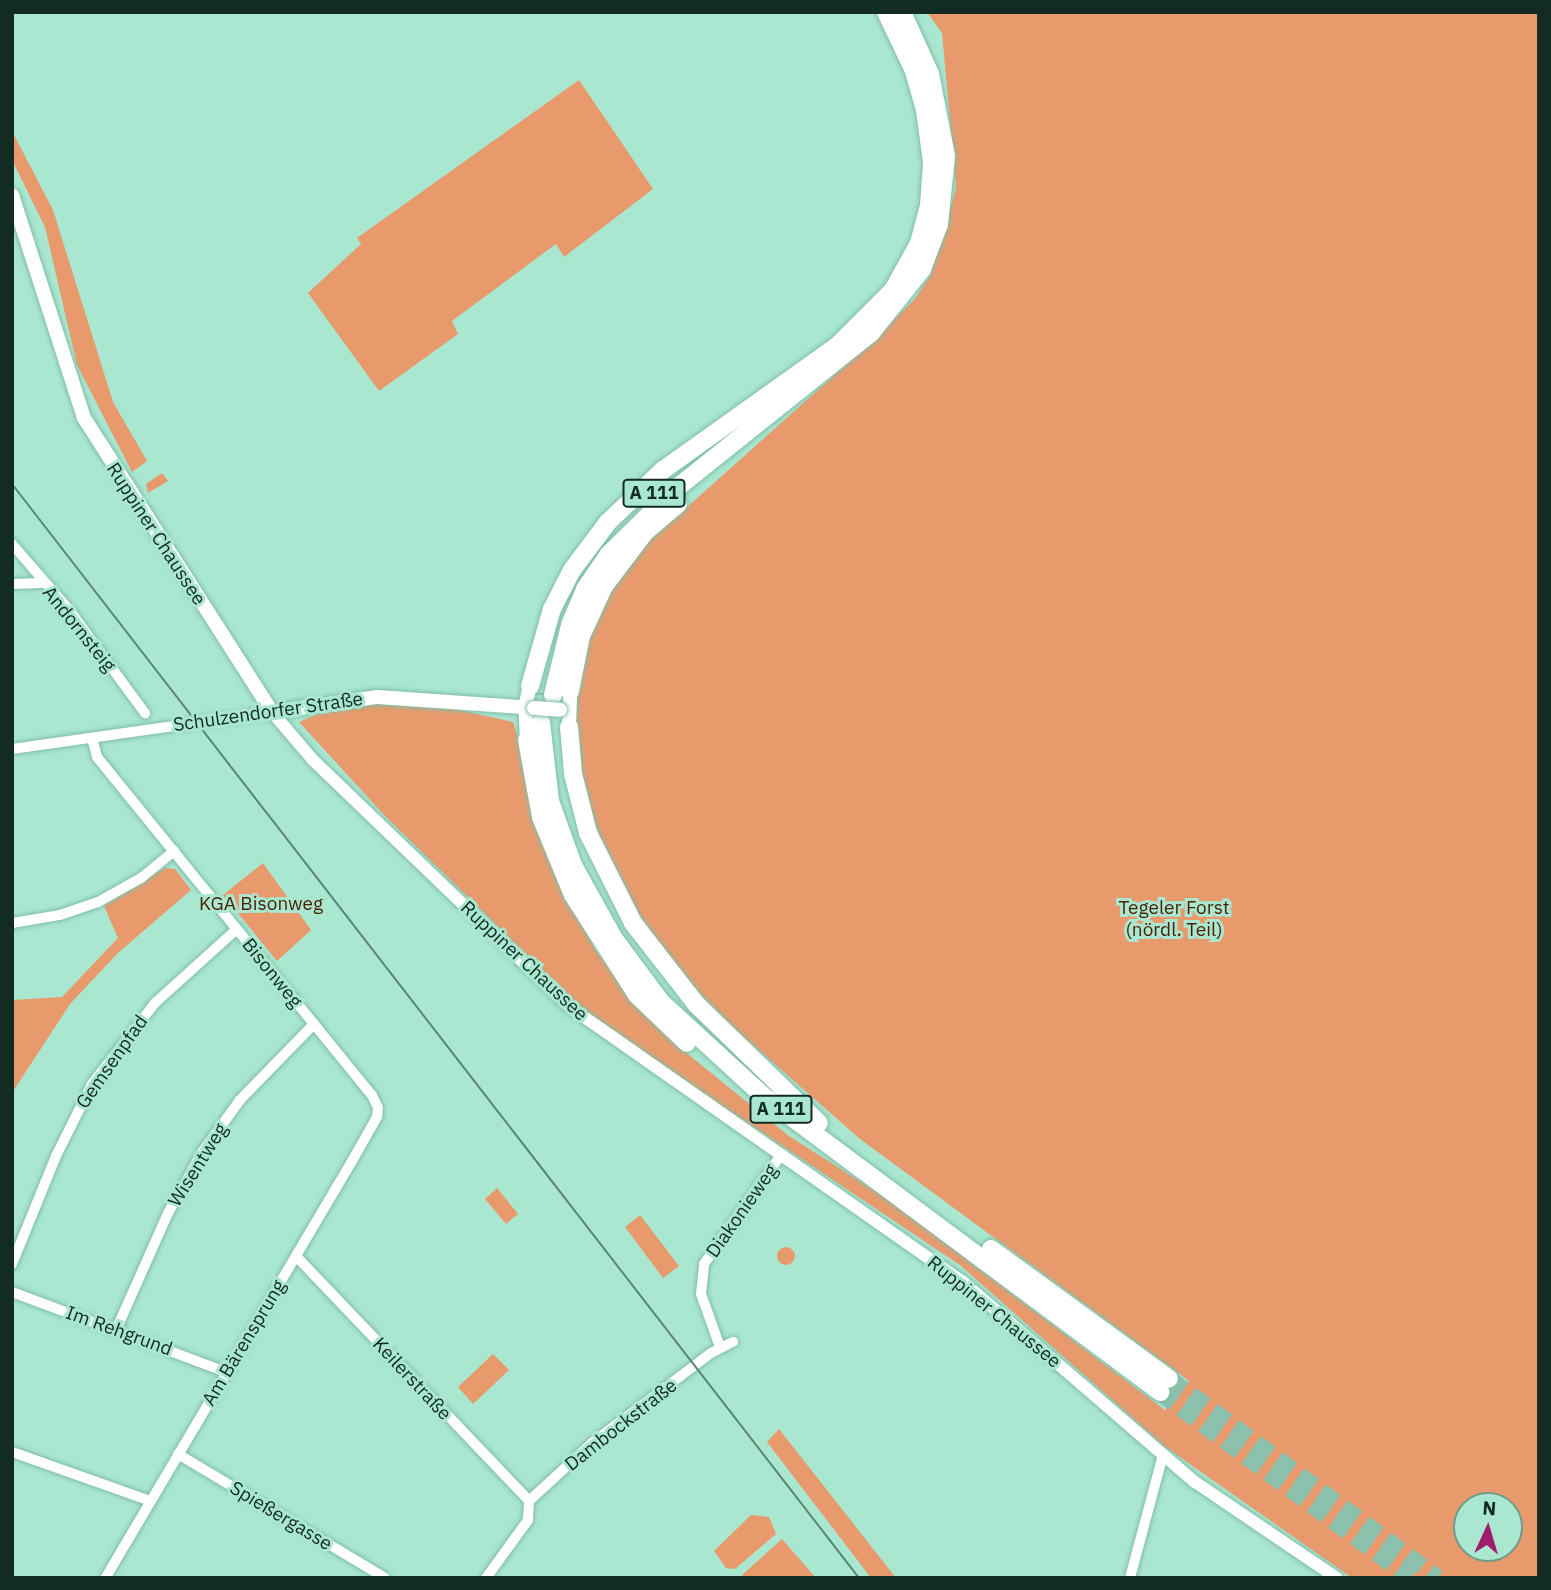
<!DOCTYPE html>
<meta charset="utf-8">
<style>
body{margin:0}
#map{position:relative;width:1551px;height:1590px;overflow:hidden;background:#a9e7d0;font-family:"IBM Plex Sans",sans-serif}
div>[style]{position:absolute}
.green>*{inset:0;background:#e99a6d}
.round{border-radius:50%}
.motorway-tunnel>*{height:18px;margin-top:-9px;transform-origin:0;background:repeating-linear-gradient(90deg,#8bc1ad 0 18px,transparent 0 27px)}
.roads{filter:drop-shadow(0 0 2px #81bea7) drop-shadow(0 0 2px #81bea7)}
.minor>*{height:10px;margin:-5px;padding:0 5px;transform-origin:5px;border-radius:5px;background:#fff}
.tertiary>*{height:12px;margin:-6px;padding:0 6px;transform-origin:6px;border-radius:6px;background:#fff}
.secondary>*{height:14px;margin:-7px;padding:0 7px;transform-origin:7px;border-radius:7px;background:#fff}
.motorway>*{height:18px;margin:-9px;padding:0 9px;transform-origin:9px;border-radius:9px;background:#fff}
.tram>*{height:2px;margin:-1px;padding:0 1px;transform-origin:1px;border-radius:1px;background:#5a8576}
.bridges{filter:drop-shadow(0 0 2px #81bea7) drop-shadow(0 0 2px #81bea7)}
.secondary-bridge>*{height:14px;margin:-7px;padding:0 7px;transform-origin:7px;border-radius:7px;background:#fff}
span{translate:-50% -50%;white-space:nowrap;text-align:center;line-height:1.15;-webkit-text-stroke:6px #a9e7d0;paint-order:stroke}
.shield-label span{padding:2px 5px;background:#a9e7d0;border:2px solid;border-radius:5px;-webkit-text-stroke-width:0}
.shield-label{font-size:18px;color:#122b23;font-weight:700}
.street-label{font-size:19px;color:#122b23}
.park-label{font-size:19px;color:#4a1f03}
.frame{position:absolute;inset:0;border:14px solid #122b23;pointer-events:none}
.north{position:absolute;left:1453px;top:1492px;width:70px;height:70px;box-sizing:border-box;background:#a9e7d0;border:2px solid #6d9c8b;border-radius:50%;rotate:4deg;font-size:19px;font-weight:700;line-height:28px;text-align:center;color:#122b23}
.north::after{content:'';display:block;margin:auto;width:24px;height:32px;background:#9f1b6b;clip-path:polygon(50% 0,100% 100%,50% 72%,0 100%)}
</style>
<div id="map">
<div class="green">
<div style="clip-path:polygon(evenodd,927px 12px,1539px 12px,1539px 1578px,1352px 1578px,1164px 1446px,960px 1265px,591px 1018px,385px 816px,299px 722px,335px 706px,357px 703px,454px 709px,513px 722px,571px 906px,596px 951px,643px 1010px,689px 1055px,789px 1136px,880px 1194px,1165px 1410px,1189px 1381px,860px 1139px,729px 1024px,678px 970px,629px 900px,606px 857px,578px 769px,575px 714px,579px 670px,586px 639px,608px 590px,637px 552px,867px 346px,914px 300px,930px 276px,956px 188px,942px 33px,927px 12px,1467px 1506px,1509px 1506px,1509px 1548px,1467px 1548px,1467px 1506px)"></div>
<div style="clip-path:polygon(579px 80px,653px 189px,564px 257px,556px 244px,452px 321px,458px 334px,379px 391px,308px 293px,361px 244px,357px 238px)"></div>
<div style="clip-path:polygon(12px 131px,53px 210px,113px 402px,147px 461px,132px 472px,77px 365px,45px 227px,12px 160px)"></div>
<div style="clip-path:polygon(162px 473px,168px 481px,148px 493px,146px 484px)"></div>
<div style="clip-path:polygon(263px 863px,311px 930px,277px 961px,223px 895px)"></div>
<div style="clip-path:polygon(165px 868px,175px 869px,191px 890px,118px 953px,70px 1004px,12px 1093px,12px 1000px,62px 997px,118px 938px,104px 906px)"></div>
<div style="clip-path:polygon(497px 1188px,518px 1214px,506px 1224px,485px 1199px)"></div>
<div style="clip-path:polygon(640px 1215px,679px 1266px,663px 1278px,625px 1227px)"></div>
<div class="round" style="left:777px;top:1247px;width:18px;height:18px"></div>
<div style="clip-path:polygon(493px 1354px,509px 1370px,473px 1404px,458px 1387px)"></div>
<div style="clip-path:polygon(779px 1429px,896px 1578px,871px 1578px,767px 1442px)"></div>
<div style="clip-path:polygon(751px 1515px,769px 1517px,776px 1534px,735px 1569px,726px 1568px,714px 1551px)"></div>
<div style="clip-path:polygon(782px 1539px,816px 1578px,745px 1578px,742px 1575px)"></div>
</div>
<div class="motorway-tunnel">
<div style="left:541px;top:722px;width:29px;rotate:-88deg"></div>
<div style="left:1169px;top:1379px;width:334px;rotate:36.6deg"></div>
<div style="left:1160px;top:1392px;width:312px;rotate:36.5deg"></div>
</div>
<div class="roads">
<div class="minor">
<div style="left:12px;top:544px;width:89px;rotate:49.1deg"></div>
<div style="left:70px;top:611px;width:127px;rotate:53.7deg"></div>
<div style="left:12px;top:584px;width:29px;rotate:-2deg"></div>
<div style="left:92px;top:738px;width:20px;rotate:75deg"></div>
<div style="left:97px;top:757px;width:436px;rotate:50.9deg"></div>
<div style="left:372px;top:1095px;width:14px;rotate:65deg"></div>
<div style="left:378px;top:1108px;width:9px;rotate:96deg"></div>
<div style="left:377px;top:1117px;width:51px;rotate:119.6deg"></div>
<div style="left:352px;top:1161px;width:485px;rotate:120.6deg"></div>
<div style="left:12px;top:749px;width:263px;rotate:-8.1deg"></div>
<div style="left:12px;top:923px;width:49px;rotate:-9.5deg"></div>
<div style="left:60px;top:915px;width:40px;rotate:-18.9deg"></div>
<div style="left:98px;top:902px;width:49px;rotate:-29.2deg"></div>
<div style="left:141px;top:878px;width:43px;rotate:-39.3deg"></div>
<div style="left:296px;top:1256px;width:338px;rotate:46.4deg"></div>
<div style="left:529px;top:1501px;width:19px;rotate:93deg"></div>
<div style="left:528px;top:1520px;width:72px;rotate:125.9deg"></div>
<div style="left:12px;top:1264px;width:117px;rotate:-67.8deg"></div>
<div style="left:56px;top:1156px;width:80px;rotate:-63.4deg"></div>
<div style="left:92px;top:1084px;width:103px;rotate:-52.1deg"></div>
<div style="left:155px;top:1003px;width:110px;rotate:-42.1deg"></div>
<div style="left:12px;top:1292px;width:228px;rotate:20.5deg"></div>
<div style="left:116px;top:1330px;width:128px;rotate:-66deg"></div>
<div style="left:168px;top:1213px;width:71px;rotate:-60.6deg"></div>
<div style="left:203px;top:1151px;width:63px;rotate:-54deg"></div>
<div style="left:240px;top:1100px;width:106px;rotate:-45.8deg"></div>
<div style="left:720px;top:1347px;width:56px;rotate:-109.7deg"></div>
<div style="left:701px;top:1294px;width:30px;rotate:-84deg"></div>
<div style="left:704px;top:1264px;width:133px;rotate:-54.8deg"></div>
<div style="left:12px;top:1452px;width:146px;rotate:19.5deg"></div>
<div style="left:178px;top:1454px;width:241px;rotate:30.9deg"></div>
<div style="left:529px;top:1501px;width:86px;rotate:-42.6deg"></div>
<div style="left:592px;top:1443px;width:149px;rotate:-37.1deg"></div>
<div style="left:711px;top:1353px;width:25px;rotate:-27deg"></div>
<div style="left:1130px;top:1578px;width:127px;rotate:-75deg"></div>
</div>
<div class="tertiary">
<div style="left:272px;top:712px;width:63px;rotate:49.5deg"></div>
<div style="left:313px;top:760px;width:356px;rotate:43.9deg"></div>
<div style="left:570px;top:1007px;width:480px;rotate:35deg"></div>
<div style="left:963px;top:1282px;width:306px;rotate:40.8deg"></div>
<div style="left:1195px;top:1482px;width:171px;rotate:34.1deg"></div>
</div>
<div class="secondary">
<div style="left:12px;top:195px;width:234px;rotate:72.1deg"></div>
<div style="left:84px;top:418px;width:349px;rotate:57.4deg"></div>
<div style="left:272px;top:712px;width:107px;rotate:-8.1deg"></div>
<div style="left:378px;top:697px;width:156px;rotate:4deg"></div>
<div style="left:569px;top:727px;width:36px;rotate:-88deg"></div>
<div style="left:527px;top:740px;width:33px;rotate:-93deg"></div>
<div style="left:525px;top:707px;width:22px;rotate:-77deg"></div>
</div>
<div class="motorway">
<div style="left:834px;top:349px;width:83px;rotate:-45deg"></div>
<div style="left:893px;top:290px;width:54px;rotate:-61deg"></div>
<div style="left:919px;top:243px;width:39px;rotate:-75deg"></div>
<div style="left:929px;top:205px;width:43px;rotate:-86deg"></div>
<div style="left:932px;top:162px;width:52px;rotate:-97.7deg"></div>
<div style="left:925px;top:110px;width:41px;rotate:-105.8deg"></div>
<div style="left:914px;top:71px;width:65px;rotate:-115.4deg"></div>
<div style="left:530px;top:686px;width:80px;rotate:-74.1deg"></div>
<div style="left:552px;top:609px;width:44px;rotate:-62.9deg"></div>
<div style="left:572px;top:570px;width:60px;rotate:-53.1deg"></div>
<div style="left:608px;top:522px;width:76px;rotate:-43.4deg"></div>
<div style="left:663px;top:470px;width:214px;rotate:-35.5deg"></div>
<div style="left:570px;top:691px;width:56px;rotate:-78.7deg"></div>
<div style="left:581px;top:636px;width:55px;rotate:-65.3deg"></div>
<div style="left:604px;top:586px;width:68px;rotate:-52.8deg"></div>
<div style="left:645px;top:532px;width:43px;rotate:-40.3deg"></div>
<div style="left:553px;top:695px;width:72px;rotate:-76.3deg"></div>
<div style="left:570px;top:625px;width:39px;rotate:-67deg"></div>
<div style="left:585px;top:589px;width:42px;rotate:-55.6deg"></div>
<div style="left:609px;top:554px;width:90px;rotate:-44.5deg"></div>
<div style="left:673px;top:491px;width:253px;rotate:-38.6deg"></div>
<div style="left:871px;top:333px;width:82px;rotate:-51.4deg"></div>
<div style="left:922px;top:269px;width:48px;rotate:-69.3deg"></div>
<div style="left:939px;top:224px;width:68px;rotate:-84.1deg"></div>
<div style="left:946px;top:156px;width:84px;rotate:-101deg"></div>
<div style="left:930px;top:74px;width:68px;rotate:-114.3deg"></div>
<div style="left:541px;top:722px;width:80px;rotate:83.5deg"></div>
<div style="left:550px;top:801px;width:68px;rotate:70.2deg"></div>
<div style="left:573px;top:865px;width:85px;rotate:61deg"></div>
<div style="left:614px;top:939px;width:79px;rotate:53.3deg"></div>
<div style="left:661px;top:1002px;width:137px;rotate:42.6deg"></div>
<div style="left:762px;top:1095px;width:497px;rotate:36.7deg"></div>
<div style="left:569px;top:727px;width:47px;rotate:85.1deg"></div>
<div style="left:573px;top:774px;width:61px;rotate:75.7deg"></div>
<div style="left:588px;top:833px;width:101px;rotate:63.4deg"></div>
<div style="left:633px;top:923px;width:103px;rotate:52.1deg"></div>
<div style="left:696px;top:1004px;width:171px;rotate:44.1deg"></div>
<div style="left:527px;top:740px;width:78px;rotate:79.7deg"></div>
<div style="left:541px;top:817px;width:84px;rotate:67.7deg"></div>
<div style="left:573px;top:895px;width:119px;rotate:57.4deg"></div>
<div style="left:637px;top:995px;width:69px;rotate:43.8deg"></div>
<div style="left:991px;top:1249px;width:220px;rotate:36.1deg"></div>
</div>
</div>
<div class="tram">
<div style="left:12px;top:484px;width:1384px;rotate:52.25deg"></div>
</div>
<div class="bridges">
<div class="secondary-bridge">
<div style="left:534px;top:708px;width:26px;rotate:4deg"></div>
</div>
</div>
<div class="shield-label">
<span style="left:654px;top:493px">A 111</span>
<span style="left:781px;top:1109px">A 111</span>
</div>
<div class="street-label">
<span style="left:156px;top:534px;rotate:57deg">Ruppiner Chaussee</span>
<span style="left:79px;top:629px;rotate:51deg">Andornsteig</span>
<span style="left:268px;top:712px;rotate:-8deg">Schulzendorfer Straße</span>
<span style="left:524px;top:961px;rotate:43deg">Ruppiner Chaussee</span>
<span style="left:272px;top:973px;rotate:51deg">Bisonweg</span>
<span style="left:112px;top:1062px;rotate:-55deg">Gemsenpfad</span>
<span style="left:198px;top:1165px;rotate:-58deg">Wisentweg</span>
<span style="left:742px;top:1211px;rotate:-55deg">Diakonieweg</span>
<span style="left:994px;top:1312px;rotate:39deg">Ruppiner Chaussee</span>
<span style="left:119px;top:1331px;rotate:20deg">Im Rehgrund</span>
<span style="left:244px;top:1343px;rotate:-59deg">Am Bärensprung</span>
<span style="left:412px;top:1379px;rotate:47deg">Keilerstraße</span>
<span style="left:621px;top:1425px;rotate:-38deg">Dambockstraße</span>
<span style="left:281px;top:1516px;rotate:31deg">Spießergasse</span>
</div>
<div class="park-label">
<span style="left:261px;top:904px">KGA Bisonweg</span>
<span style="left:1174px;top:919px">Tegeler Forst<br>(nördl. Teil)</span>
</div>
<div class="frame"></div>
<div class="north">N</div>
</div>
